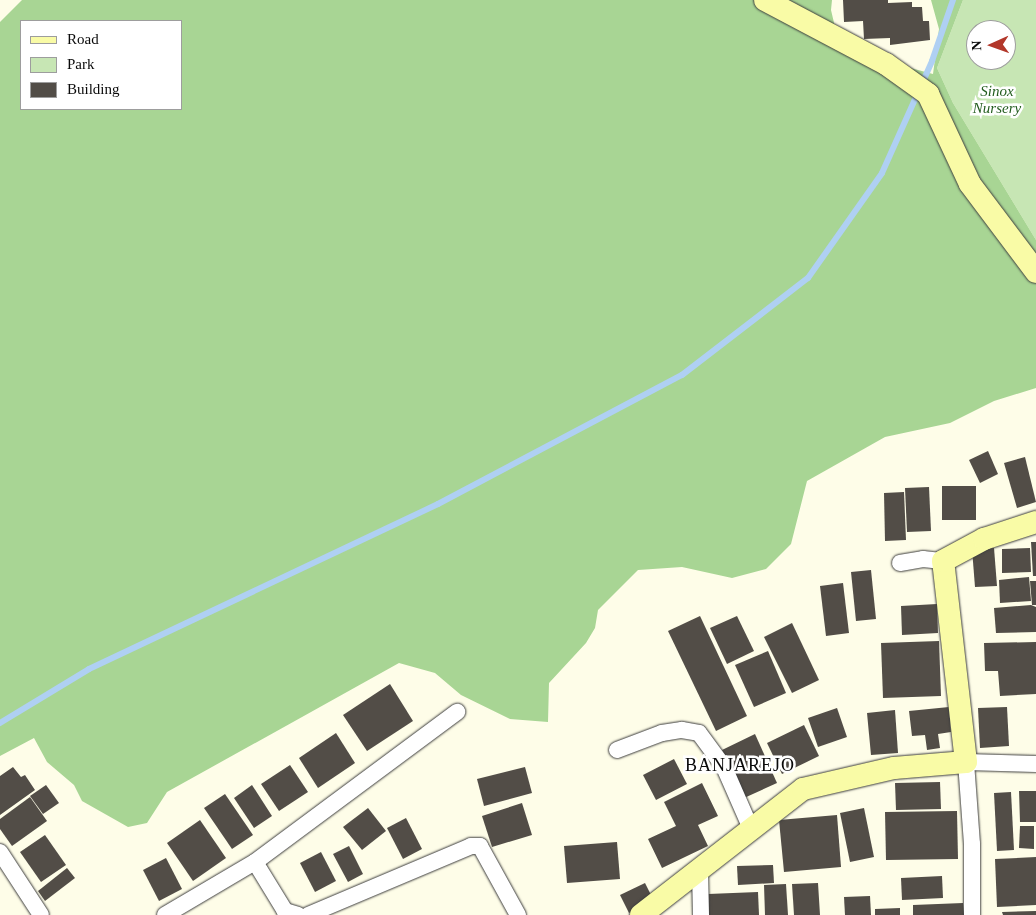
<!DOCTYPE html>
<style>
body{margin:0}
#map{position:relative;width:1036px;height:915px;overflow:hidden;background:#fefde8;font-family:Georgia,serif}
div>[style]{position:absolute}
.green>*{inset:0;background:#c7e6b4}
.forest>*{inset:0;background:#a8d594}
.stream>*{height:6px;margin:-3px;padding:0 3px;transform-origin:3px;border-radius:3px;background:#afd0f3}
.building>*{inset:0;background:#524d47}
.roads{filter:drop-shadow(0 0 1px #3d3d3d) drop-shadow(0 0 1px #3d3d3d)}
.street>*{height:16px;margin:-8px;padding:0 8px;transform-origin:8px;border-radius:8px;background:#fff}
.secondary>*{height:22px;margin:-11px;padding:0 11px;transform-origin:11px;border-radius:11px;background:#f9fba6}
span{translate:-50% -50%;white-space:nowrap;text-align:center;line-height:1.15;-webkit-text-stroke:5px #fff;paint-order:stroke}
.park-label{font-size:15px;color:#235d1f;font-style:italic}
.quarter-label{font-size:18px;color:#0a0a0a;letter-spacing:1px}
.legend{position:absolute;left:20px;top:20px;width:162px;height:90px;box-sizing:border-box;background:#fff;border:1px solid #9d9d9d;margin:0;padding:6px 9px;list-style:none;font-size:15px;color:#0a0a0a}
.legend li{display:flex;align-items:center;gap:10px;height:25px}
.legend b{width:25px;border:1px solid #9d9d9d}
.north{position:absolute;left:966px;top:20px;width:50px;height:50px;box-sizing:border-box;background:#fff;border:1px solid #9d9d9d;border-radius:50%;rotate:268deg;font-size:14px;font-weight:700;line-height:20px;text-align:center;color:#0a0a0a}
.north::after{content:'';display:block;margin:auto;width:18px;height:22px;background:#b2372a;clip-path:polygon(50% 0,100% 100%,50% 72%,0 100%)}
</style>
<div id="map">
<div class="green">
<div style="clip-path:polygon(evenodd,963px 0,1036px 0,1036px 240px,953px 103px,937px 68px,963px 0,976px 30px,1006px 30px,1006px 60px,976px 60px,976px 30px)"></div>
</div>
<div class="forest">
<div style="clip-path:polygon(evenodd,22px 0,832px 0,831px 10px,835px 27px,903px 66px,933px 74px,939px 29px,931px 0,963px 0,937px 68px,953px 103px,1036px 240px,1036px 388px,994px 401px,950px 423px,885px 437px,807px 481px,791px 544px,766px 569px,732px 578px,682px 567px,638px 570px,598px 610px,595px 628px,586px 643px,549px 683px,548px 722px,510px 719px,461px 695px,435px 673px,399px 663px,167px 792px,147px 823px,128px 827px,82px 801px,74px 785px,47px 762px,34px 738px,0 756px,0 22px,22px 0,21px 21px,181px 21px,181px 109px,21px 109px,21px 21px)"></div>
</div>
<div class="stream">
<div style="left:0;top:723px;width:104px;rotate:-31.2deg"></div>
<div style="left:89px;top:669px;width:386px;rotate:-25.3deg"></div>
<div style="left:438px;top:504px;width:276px;rotate:-27.9deg"></div>
<div style="left:682px;top:375px;width:159px;rotate:-37.6deg"></div>
<div style="left:808px;top:278px;width:128px;rotate:-54.8deg"></div>
<div style="left:882px;top:173px;width:123px;rotate:-65.9deg"></div>
<div style="left:932px;top:61px;width:65px;rotate:-71deg"></div>
</div>
<div class="building">
<div style="clip-path:polygon(843px 0,888px 0,888px 3px,912px 2px,912px 7px,922px 7px,923px 21px,929px 21px,930px 40px,890px 45px,890px 38px,864px 39px,863px 21px,844px 22px)"></div>
<div style="clip-path:polygon(988px 451px,998px 474px,980px 483px,969px 460px)"></div>
<div style="clip-path:polygon(1025px 457px,1036px 502px,1017px 508px,1004px 463px)"></div>
<div style="clip-path:polygon(942px 486px,976px 486px,976px 520px,942px 520px)"></div>
<div style="clip-path:polygon(929px 487px,931px 531px,907px 532px,905px 488px)"></div>
<div style="clip-path:polygon(904px 492px,906px 540px,885px 541px,884px 493px)"></div>
<div style="clip-path:polygon(1031px 542px,1036px 542px,1036px 576px,1033px 576px)"></div>
<div style="clip-path:polygon(994px 548px,997px 586px,975px 587px,972px 549px)"></div>
<div style="clip-path:polygon(1030px 548px,1031px 572px,1002px 573px,1002px 549px)"></div>
<div style="clip-path:polygon(871px 570px,876px 619px,856px 621px,851px 572px)"></div>
<div style="clip-path:polygon(1029px 577px,1031px 601px,1000px 603px,999px 580px)"></div>
<div style="clip-path:polygon(1030px 581px,1036px 581px,1036px 605px,1032px 605px)"></div>
<div style="clip-path:polygon(843px 583px,849px 633px,826px 636px,820px 586px)"></div>
<div style="clip-path:polygon(937px 604px,938px 633px,902px 635px,901px 606px)"></div>
<div style="clip-path:polygon(1031px 605px,1036px 607px,1036px 632px,996px 633px,994px 608px)"></div>
<div style="clip-path:polygon(700px 616px,747px 716px,716px 731px,668px 631px)"></div>
<div style="clip-path:polygon(737px 616px,754px 651px,727px 664px,710px 628px)"></div>
<div style="clip-path:polygon(792px 623px,819px 680px,792px 693px,764px 637px)"></div>
<div style="clip-path:polygon(939px 641px,941px 696px,883px 698px,881px 643px)"></div>
<div style="clip-path:polygon(1036px 642px,1036px 694px,1000px 696px,998px 671px,985px 671px,984px 643px)"></div>
<div style="clip-path:polygon(768px 651px,786px 693px,754px 707px,735px 665px)"></div>
<div style="clip-path:polygon(390px 684px,413px 721px,367px 751px,343px 715px)"></div>
<div style="clip-path:polygon(949px 707px,951px 732px,938px 734px,940px 748px,927px 750px,925px 735px,912px 736px,909px 711px)"></div>
<div style="clip-path:polygon(1007px 707px,1009px 746px,980px 748px,978px 708px)"></div>
<div style="clip-path:polygon(837px 708px,847px 737px,818px 747px,808px 718px)"></div>
<div style="clip-path:polygon(895px 710px,898px 753px,871px 755px,867px 713px)"></div>
<div style="clip-path:polygon(804px 725px,819px 756px,782px 774px,767px 743px)"></div>
<div style="clip-path:polygon(336px 733px,355px 763px,318px 788px,299px 758px)"></div>
<div style="clip-path:polygon(755px 734px,777px 783px,744px 798px,722px 750px)"></div>
<div style="clip-path:polygon(674px 759px,687px 784px,656px 800px,643px 775px)"></div>
<div style="clip-path:polygon(290px 765px,308px 792px,279px 811px,261px 784px)"></div>
<div style="clip-path:polygon(13px 767px,21px 777px,25px 775px,35px 790px,0 815px,0 776px)"></div>
<div style="clip-path:polygon(525px 767px,532px 793px,484px 806px,477px 779px)"></div>
<div style="clip-path:polygon(940px 782px,941px 809px,896px 810px,895px 783px)"></div>
<div style="clip-path:polygon(702px 783px,718px 816px,698px 825px,708px 846px,662px 868px,648px 839px,676px 826px,664px 802px)"></div>
<div style="clip-path:polygon(46px 785px,59px 803px,43px 814px,30px 796px)"></div>
<div style="clip-path:polygon(252px 785px,272px 816px,254px 828px,234px 798px)"></div>
<div style="clip-path:polygon(1019px 791px,1036px 791px,1036px 822px,1020px 822px)"></div>
<div style="clip-path:polygon(1011px 792px,1014px 850px,997px 851px,994px 793px)"></div>
<div style="clip-path:polygon(225px 794px,253px 835px,232px 849px,204px 808px)"></div>
<div style="clip-path:polygon(30px 797px,47px 821px,12px 846px,0 829px,0 819px)"></div>
<div style="clip-path:polygon(522px 803px,532px 835px,492px 847px,482px 816px)"></div>
<div style="clip-path:polygon(368px 808px,386px 831px,362px 850px,343px 827px)"></div>
<div style="clip-path:polygon(864px 808px,874px 857px,850px 862px,840px 813px)"></div>
<div style="clip-path:polygon(957px 811px,958px 859px,886px 860px,885px 812px)"></div>
<div style="clip-path:polygon(837px 815px,841px 867px,784px 872px,779px 820px)"></div>
<div style="clip-path:polygon(406px 818px,422px 849px,403px 859px,387px 828px)"></div>
<div style="clip-path:polygon(200px 820px,226px 858px,193px 881px,167px 843px)"></div>
<div style="clip-path:polygon(1020px 826px,1034px 826px,1034px 849px,1019px 848px)"></div>
<div style="clip-path:polygon(45px 835px,66px 865px,41px 882px,20px 852px)"></div>
<div style="clip-path:polygon(617px 842px,620px 879px,567px 883px,564px 846px)"></div>
<div style="clip-path:polygon(349px 846px,363px 874px,348px 882px,333px 854px)"></div>
<div style="clip-path:polygon(321px 852px,336px 881px,315px 892px,300px 863px)"></div>
<div style="clip-path:polygon(1036px 857px,1036px 905px,997px 907px,995px 859px)"></div>
<div style="clip-path:polygon(166px 858px,182px 889px,159px 901px,143px 870px)"></div>
<div style="clip-path:polygon(773px 865px,774px 883px,738px 885px,737px 866px)"></div>
<div style="clip-path:polygon(67px 868px,75px 878px,45px 901px,38px 891px)"></div>
<div style="clip-path:polygon(942px 876px,943px 898px,902px 900px,901px 878px)"></div>
<div style="clip-path:polygon(645px 883px,654px 901px,629px 913px,620px 895px)"></div>
<div style="clip-path:polygon(818px 883px,820px 915px,794px 915px,792px 884px)"></div>
<div style="clip-path:polygon(786px 884px,788px 915px,765px 915px,764px 885px)"></div>
<div style="clip-path:polygon(758px 892px,759px 915px,709px 915px,708px 894px)"></div>
<div style="clip-path:polygon(870px 896px,871px 915px,845px 915px,844px 897px)"></div>
<div style="clip-path:polygon(963px 903px,964px 915px,913px 915px,913px 905px)"></div>
<div style="clip-path:polygon(900px 908px,900px 915px,875px 915px,875px 909px)"></div>
<div style="clip-path:polygon(1036px 911px,1036px 915px,1003px 915px,1002px 912px)"></div>
</div>
<div class="roads">
<div class="street">
<div style="left:900px;top:563px;width:23px;rotate:-10deg"></div>
<div style="left:923px;top:559px;width:20px;rotate:6deg"></div>
<div style="left:617px;top:750px;width:48px;rotate:-20.7deg"></div>
<div style="left:662px;top:733px;width:20px;rotate:-9deg"></div>
<div style="left:682px;top:730px;width:17px;rotate:10deg"></div>
<div style="left:699px;top:733px;width:42px;rotate:53.7deg"></div>
<div style="left:724px;top:767px;width:70px;rotate:66.4deg"></div>
<div style="left:0;top:852px;width:75px;rotate:56.9deg"></div>
<div style="left:700px;top:871px;width:44px;rotate:88.7deg"></div>
<div style="left:165px;top:915px;width:104px;rotate:-30.5deg"></div>
<div style="left:298px;top:915px;width:14px;rotate:-163deg"></div>
<div style="left:285px;top:911px;width:57px;rotate:-121.5deg"></div>
<div style="left:255px;top:862px;width:252px;rotate:-36.6deg"></div>
<div style="left:308px;top:915px;width:177px;rotate:-22.9deg"></div>
<div style="left:471px;top:846px;width:9px"></div>
<div style="left:480px;top:846px;width:79px;rotate:61.2deg"></div>
<div style="left:972px;top:915px;width:71px;rotate:-90deg"></div>
<div style="left:972px;top:844px;width:82px;rotate:-94.2deg"></div>
<div style="left:966px;top:762px;width:70px;rotate:1.6deg"></div>
</div>
<div class="secondary">
<div style="left:765px;top:0;width:137px;rotate:27.9deg"></div>
<div style="left:886px;top:64px;width:52px;rotate:35.5deg"></div>
<div style="left:928px;top:94px;width:99px;rotate:65deg"></div>
<div style="left:970px;top:184px;width:110px;rotate:53.1deg"></div>
<div style="left:641px;top:915px;width:205px;rotate:-37.9deg"></div>
<div style="left:803px;top:789px;width:93px;rotate:-13deg"></div>
<div style="left:894px;top:768px;width:72px;rotate:-4.8deg"></div>
<div style="left:966px;top:762px;width:202px;rotate:-96.5deg"></div>
<div style="left:943px;top:561px;width:47px;rotate:-28.2deg"></div>
<div style="left:984px;top:539px;width:55px;rotate:-18.1deg"></div>
</div>
</div>
<div class="park-label">
<span style="left:997px;top:100px">Sinox<br>Nursery</span>
</div>
<div class="quarter-label">
<span style="left:740px;top:765px">BANJAREJO</span>
</div>
<ul class="legend">
<li><b style="height:6px;background:#f9fba6"></b>Road</li>
<li><b style="height:14px;background:#c7e6b4"></b>Park</li>
<li><b style="height:14px;background:#524d47"></b>Building</li>
</ul>
<div class="north">N</div>
</div>
